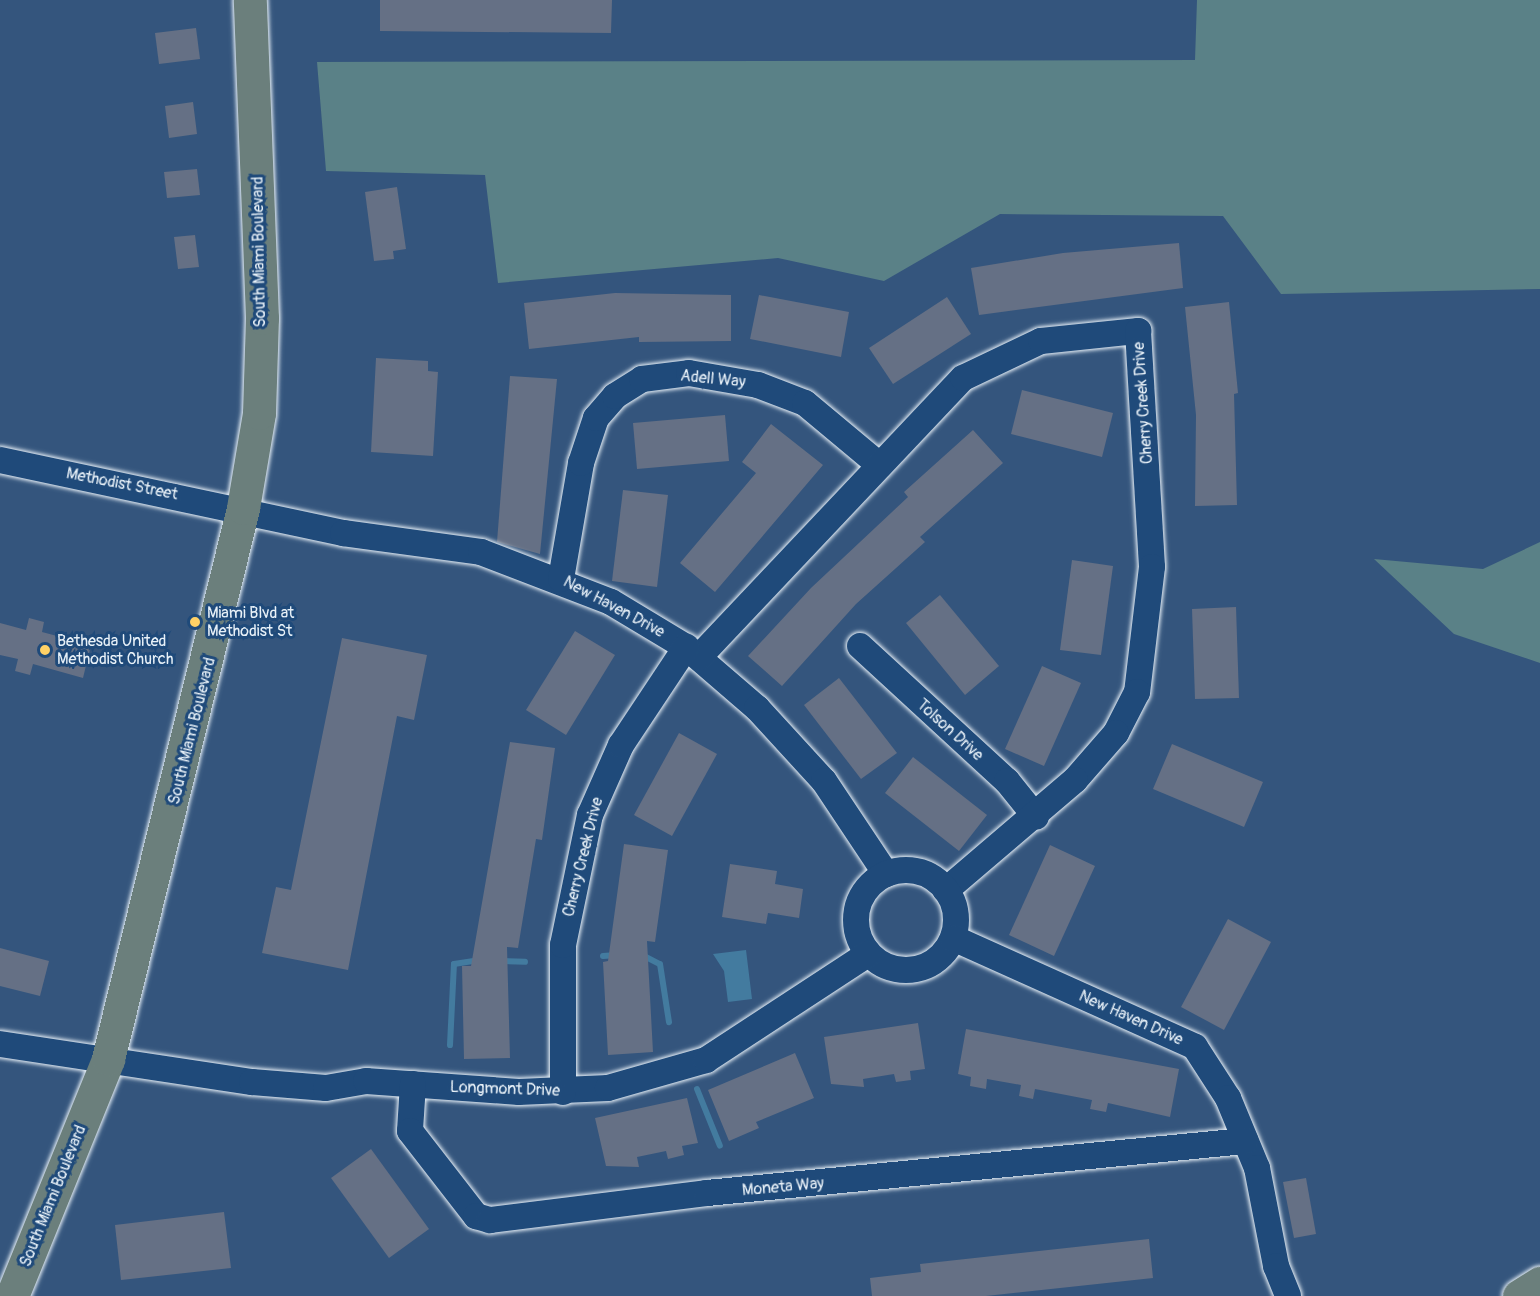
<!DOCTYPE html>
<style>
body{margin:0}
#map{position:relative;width:1540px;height:1296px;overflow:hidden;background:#34557d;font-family:Pangolin,sans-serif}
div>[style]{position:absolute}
.green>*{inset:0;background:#5a8187}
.water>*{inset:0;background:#437b9f}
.stream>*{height:6px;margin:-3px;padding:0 3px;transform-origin:3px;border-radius:3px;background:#437b9f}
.building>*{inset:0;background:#657085}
.roads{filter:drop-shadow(0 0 2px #e8f1f8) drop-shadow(0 0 2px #e8f1f8)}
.minor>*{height:26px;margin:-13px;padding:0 13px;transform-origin:13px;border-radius:13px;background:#1f4a7a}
.minor>.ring{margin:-13px;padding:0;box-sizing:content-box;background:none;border:26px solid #1f4a7a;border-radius:50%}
.major>*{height:33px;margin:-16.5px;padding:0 16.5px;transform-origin:16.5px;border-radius:16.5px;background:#6b7f7c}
.dots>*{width:16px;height:16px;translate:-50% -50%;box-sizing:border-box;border:3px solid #1f4a7a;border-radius:50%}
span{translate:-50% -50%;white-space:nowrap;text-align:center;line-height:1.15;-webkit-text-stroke:6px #1f4a7a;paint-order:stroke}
.street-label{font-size:16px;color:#e8f1f8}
.poi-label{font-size:16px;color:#e8f1f8}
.left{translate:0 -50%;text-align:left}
</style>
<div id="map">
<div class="green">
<div style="clip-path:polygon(1197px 0,1540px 0,1540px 289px,1281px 294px,1223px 216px,1000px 214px,884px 281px,778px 258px,498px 283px,485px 175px,326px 171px,317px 62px,1195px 60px)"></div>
<div style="clip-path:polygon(1540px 542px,1540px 663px,1454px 634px,1374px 559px,1483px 569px)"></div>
</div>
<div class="water">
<div style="clip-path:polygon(746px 950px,752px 999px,728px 1002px,724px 971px,713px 954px)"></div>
</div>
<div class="stream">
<div style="left:642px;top:955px;width:20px;rotate:27deg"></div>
<div style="left:660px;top:964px;width:59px;rotate:81.2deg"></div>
<div style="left:603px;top:956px;width:14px;rotate:-4deg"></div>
<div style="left:502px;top:961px;width:23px;rotate:2deg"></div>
<div style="left:450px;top:1045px;width:81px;rotate:-87.2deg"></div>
<div style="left:454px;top:964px;width:25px;rotate:-9deg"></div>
<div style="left:697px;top:1089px;width:61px;rotate:68deg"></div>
</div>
<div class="building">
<div style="clip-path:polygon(380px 0,612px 0,611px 33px,380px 31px)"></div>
<div style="clip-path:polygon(196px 28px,200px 59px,159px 64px,155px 33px)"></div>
<div style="clip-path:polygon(193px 102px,197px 134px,169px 138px,165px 106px)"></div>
<div style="clip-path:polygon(197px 169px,200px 195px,167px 198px,164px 172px)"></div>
<div style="clip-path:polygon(397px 187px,406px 249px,393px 251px,394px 259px,374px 261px,365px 192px)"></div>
<div style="clip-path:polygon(195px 235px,199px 267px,178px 269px,174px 237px)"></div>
<div style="clip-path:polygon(1179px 243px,1183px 288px,979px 315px,971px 268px,1063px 253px)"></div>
<div style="clip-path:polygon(615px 293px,731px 295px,731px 341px,639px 342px,639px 337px,529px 349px,524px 303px)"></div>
<div style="clip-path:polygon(759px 295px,849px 312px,841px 357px,750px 339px)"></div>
<div style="clip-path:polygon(947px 297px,971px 334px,893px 384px,869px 348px)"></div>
<div style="clip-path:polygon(1229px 302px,1238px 393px,1234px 394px,1237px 505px,1195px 506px,1196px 415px,1185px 307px)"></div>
<div style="clip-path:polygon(376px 358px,428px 361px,428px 371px,438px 372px,433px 456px,371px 452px)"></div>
<div style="clip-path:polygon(510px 376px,557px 379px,540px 554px,497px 542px)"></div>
<div style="clip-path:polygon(1022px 390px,1113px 413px,1102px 457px,1011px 434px)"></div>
<div style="clip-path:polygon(725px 415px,729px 461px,637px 469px,633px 423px)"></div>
<div style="clip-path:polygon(771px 424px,823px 465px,715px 592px,680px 563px,756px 473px,742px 462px)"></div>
<div style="clip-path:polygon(973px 430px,1003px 463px,920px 537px,925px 542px,856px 604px,782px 686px,748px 656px,811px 588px,908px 497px,904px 492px)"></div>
<div style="clip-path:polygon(623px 490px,668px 495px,657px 587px,612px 581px)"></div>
<div style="clip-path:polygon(1072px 560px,1113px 566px,1101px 655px,1060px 650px)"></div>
<div style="clip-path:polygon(940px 595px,999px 666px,965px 695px,906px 623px)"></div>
<div style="clip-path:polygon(1236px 607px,1239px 698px,1195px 699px,1192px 609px)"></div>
<div style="clip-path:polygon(29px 618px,44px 622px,42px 632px,91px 645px,83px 678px,33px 664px,30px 675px,15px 671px,18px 659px,0 655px,0 623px,26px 630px)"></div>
<div style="clip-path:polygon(575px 631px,615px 655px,566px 735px,526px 710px)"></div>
<div style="clip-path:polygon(342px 638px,427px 655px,414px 720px,397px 716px,348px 970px,262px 953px,276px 887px,291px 890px)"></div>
<div style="clip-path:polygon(1042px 666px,1081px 683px,1044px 766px,1005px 749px)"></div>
<div style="clip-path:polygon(839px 678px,897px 753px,861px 779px,804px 705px)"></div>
<div style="clip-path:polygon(679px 733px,717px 754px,672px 836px,634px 815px)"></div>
<div style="clip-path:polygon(510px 742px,555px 748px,542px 840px,536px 839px,518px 948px,507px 947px,510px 1058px,464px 1059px,462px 966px,471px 966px)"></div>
<div style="clip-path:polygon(1172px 744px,1263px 782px,1244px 827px,1153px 789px)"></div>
<div style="clip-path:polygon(913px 757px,987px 815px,959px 851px,885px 793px)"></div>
<div style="clip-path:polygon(624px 844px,668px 850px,655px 942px,647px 941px,653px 1052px,608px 1055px,603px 962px,608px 961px)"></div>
<div style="clip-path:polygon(1050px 845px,1095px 866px,1054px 956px,1009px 935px)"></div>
<div style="clip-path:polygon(730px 864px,777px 871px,775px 884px,803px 889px,799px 918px,768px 913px,766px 924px,722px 917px)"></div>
<div style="clip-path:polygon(1228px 919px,1271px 942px,1224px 1030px,1181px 1007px)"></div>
<div style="clip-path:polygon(0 948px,49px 961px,40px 996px,0 986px)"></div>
<div style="clip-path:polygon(918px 1023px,925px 1069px,910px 1071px,911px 1080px,896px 1082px,894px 1074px,863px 1079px,864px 1087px,831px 1084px,824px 1037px)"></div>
<div style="clip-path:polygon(966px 1029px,1179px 1069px,1170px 1117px,1108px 1103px,1106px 1112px,1090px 1109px,1092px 1100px,1035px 1089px,1033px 1099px,1019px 1096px,1021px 1085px,987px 1079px,986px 1089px,970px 1086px,971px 1077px,958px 1074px)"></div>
<div style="clip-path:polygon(795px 1053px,814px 1098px,756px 1122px,759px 1128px,729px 1141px,708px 1090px)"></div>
<div style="clip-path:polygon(687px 1098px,698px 1143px,682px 1146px,684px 1155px,668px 1159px,666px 1151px,637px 1157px,639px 1167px,606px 1166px,595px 1118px)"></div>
<div style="clip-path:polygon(371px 1149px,429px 1229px,389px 1258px,331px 1178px)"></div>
<div style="clip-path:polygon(1306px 1178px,1316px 1234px,1294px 1238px,1283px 1182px)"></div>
<div style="clip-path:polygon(224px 1212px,231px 1268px,121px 1280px,115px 1225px)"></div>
<div style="clip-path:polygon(1149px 1239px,1153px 1278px,986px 1296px,872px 1296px,870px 1278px,921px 1272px,920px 1264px)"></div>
</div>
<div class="roads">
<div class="minor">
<div style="left:0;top:460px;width:351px;rotate:12deg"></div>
<div style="left:343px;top:533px;width:139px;rotate:7.8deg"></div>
<div style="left:481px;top:552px;width:139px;rotate:21deg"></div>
<div style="left:611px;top:602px;width:87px;rotate:31deg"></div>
<div style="left:686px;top:647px;width:94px;rotate:40.7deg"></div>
<div style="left:757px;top:708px;width:99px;rotate:47.5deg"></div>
<div style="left:824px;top:781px;width:112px;rotate:56.3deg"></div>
<div style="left:561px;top:579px;width:118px;rotate:-80.2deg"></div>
<div style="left:581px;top:463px;width:47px;rotate:-71.6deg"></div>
<div style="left:596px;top:418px;width:29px;rotate:-49deg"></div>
<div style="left:615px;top:396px;width:32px;rotate:-32deg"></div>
<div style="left:642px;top:379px;width:47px;rotate:-7.3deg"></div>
<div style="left:689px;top:373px;width:70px;rotate:9.9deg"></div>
<div style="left:758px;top:385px;width:50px;rotate:21deg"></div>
<div style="left:805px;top:403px;width:94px;rotate:39.8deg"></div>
<div style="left:860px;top:646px;width:200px;rotate:42.6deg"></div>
<div style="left:1007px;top:781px;width:46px;rotate:51.1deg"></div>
<div style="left:699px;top:657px;width:384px;rotate:-46.6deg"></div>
<div style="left:963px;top:378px;width:86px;rotate:-25.4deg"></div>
<div style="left:1041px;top:341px;width:98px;rotate:-5.9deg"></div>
<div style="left:1138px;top:331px;width:236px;rotate:86.6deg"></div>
<div style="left:1152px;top:567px;width:126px;rotate:96.8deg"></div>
<div style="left:1137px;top:692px;width:46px;rotate:117.1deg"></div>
<div style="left:1116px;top:733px;width:62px;rotate:131.1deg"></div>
<div style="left:1075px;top:780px;width:170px;rotate:139.5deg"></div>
<div class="ring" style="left:856px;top:870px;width:74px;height:74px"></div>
<div style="left:953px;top:938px;width:265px;rotate:24.2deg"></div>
<div style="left:1195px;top:1047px;width:61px;rotate:57.1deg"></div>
<div style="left:1228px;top:1098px;width:76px;rotate:67.5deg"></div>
<div style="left:1257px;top:1168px;width:100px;rotate:79deg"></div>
<div style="left:1276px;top:1266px;width:32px;rotate:68deg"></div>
<div style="left:0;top:1044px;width:255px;rotate:8.6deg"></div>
<div style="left:252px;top:1082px;width:74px;rotate:4.6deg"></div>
<div style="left:326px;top:1088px;width:41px;rotate:-9.9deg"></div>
<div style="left:366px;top:1081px;width:153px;rotate:4.1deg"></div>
<div style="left:519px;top:1092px;width:89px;rotate:-2.6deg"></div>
<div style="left:608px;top:1088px;width:102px;rotate:-15.9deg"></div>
<div style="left:706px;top:1060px;width:194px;rotate:-33.2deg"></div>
<div style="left:413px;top:1084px;width:47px;rotate:93.7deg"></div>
<div style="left:410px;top:1131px;width:108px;rotate:52.2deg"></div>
<div style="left:476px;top:1216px;width:15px;rotate:16deg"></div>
<div style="left:490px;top:1220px;width:219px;rotate:-7.1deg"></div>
<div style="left:707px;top:1193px;width:541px;rotate:-5.52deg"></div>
<div style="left:563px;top:1092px;width:147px;rotate:-90deg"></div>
<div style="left:563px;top:945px;width:133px;rotate:-78.3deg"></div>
<div style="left:590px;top:815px;width:77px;rotate:-66.1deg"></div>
<div style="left:621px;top:745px;width:118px;rotate:-56.4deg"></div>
</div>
<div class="major">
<div style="left:12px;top:1296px;width:256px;rotate:-67.9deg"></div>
<div style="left:108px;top:1059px;width:567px;rotate:-76.23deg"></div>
<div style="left:243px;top:508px;width:96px;rotate:-80.4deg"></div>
<div style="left:259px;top:413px;width:95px;rotate:-88.2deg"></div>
<div style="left:262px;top:318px;width:318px;rotate:-92.2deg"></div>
<div style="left:1519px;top:1296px;width:25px;rotate:-32deg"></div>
</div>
</div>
<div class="dots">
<div style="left:195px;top:622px;background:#ffd166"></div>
<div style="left:45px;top:650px;background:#ffd166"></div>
</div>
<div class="street-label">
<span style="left:259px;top:252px;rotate:-91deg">South Miami Boulevard</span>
<span style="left:713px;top:379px;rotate:6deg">Adell Way</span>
<span style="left:1143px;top:403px;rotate:-94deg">Cherry Creek Drive</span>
<span style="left:122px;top:484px;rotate:11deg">Methodist Street</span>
<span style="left:614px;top:607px;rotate:28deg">New Haven Drive</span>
<span style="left:950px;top:730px;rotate:42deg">Tolson Drive</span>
<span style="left:192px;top:731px;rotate:-76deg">South Miami Boulevard</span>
<span style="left:583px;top:857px;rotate:-76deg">Cherry Creek Drive</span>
<span style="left:1131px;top:1018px;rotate:24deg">New Haven Drive</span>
<span style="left:505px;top:1089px;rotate:2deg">Longmont Drive</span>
<span style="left:783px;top:1187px;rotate:-5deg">Moneta Way</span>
<span style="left:53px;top:1196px;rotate:-68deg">South Miami Boulevard</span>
</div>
<div class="poi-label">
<span class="left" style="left:207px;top:622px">Miami Blvd at<br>Methodist St</span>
<span class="left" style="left:57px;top:650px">Bethesda United<br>Methodist Church</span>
</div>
</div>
